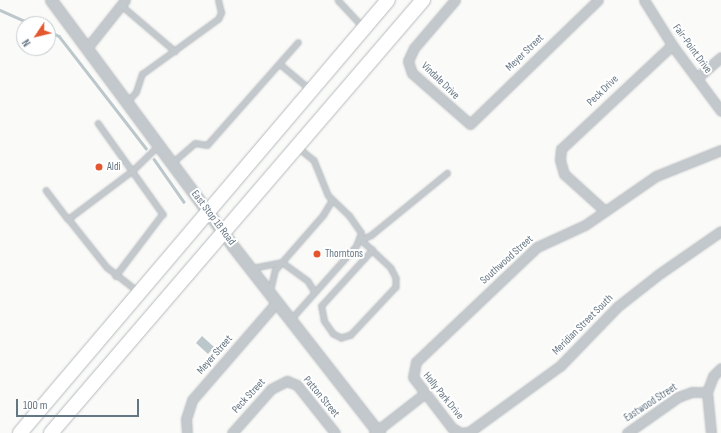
<!DOCTYPE html>
<style>
body{margin:0}
#map{position:relative;width:721px;height:433px;overflow:hidden;background:#fafaf8;font-family:"Sofia Sans Condensed",sans-serif}
div>[style]{position:absolute}
.water>*{inset:0;background:#bbc7cb}
.stream>*{height:2.5px;margin:-1.25px;padding:0 1.25px;transform-origin:1.25px;border-radius:1.25px;background:#bbc7cb}
.roads{filter:drop-shadow(0 0 1px #b5babe) drop-shadow(0 0 1px #b5babe)}
.service>*{height:4.5px;margin:-2.25px;padding:0 2.25px;transform-origin:2.25px;border-radius:2.25px;background:#c3c8cc}
.minor>*{height:9px;margin:-4.5px;padding:0 4.5px;transform-origin:4.5px;border-radius:4.5px;background:#c3c8cc}
.tertiary>*{height:11px;margin:-5.5px;padding:0 5.5px;transform-origin:5.5px;border-radius:5.5px;background:#c3c8cc}
.primary>*{height:14px;margin:-7px;padding:0 7px;transform-origin:7px;border-radius:7px;background:#fff}
.dots>*{width:11px;height:11px;translate:-50% -50%;box-sizing:border-box;border:2px solid #fff;border-radius:50%}
span{translate:-50% -50%;white-space:nowrap;text-align:center;line-height:1.15;-webkit-text-stroke:4px #fff;paint-order:stroke}
.street-label{font-size:11px;color:#657683}
.poi-label{font-size:11px;color:#657683}
.left{translate:0 -50%;text-align:left}
.north{position:absolute;left:16px;top:16px;width:40px;height:40px;box-sizing:border-box;background:#fff;border:1px solid #c1c8cd;border-radius:50%;rotate:235deg;font-size:11px;font-weight:700;line-height:16px;text-align:center;color:#657683}
.north::after{content:'';display:block;margin:auto;width:14px;height:18px;background:#e4572e;clip-path:polygon(50% 0,100% 100%,50% 72%,0 100%)}
.scale{position:absolute;left:16px;top:399px;width:123px;height:18px;box-sizing:border-box;border:2px solid #657683;border-top:0;padding-left:5px;font-size:12px;line-height:14px;white-space:nowrap;color:#657683;-webkit-text-stroke:3px #fff;paint-order:stroke}
</style>
<div id="map">
<div class="water">
<div style="clip-path:polygon(202px 336px,214px 347px,208px 354px,196px 343px)"></div>
</div>
<div class="stream">
<div style="left:0;top:10px;width:35px;rotate:24deg"></div>
<div style="left:48px;top:31px;width:12px;rotate:24deg"></div>
<div style="left:59px;top:36px;width:142px;rotate:52.2deg"></div>
<div style="left:154px;top:159px;width:52px;rotate:55.1deg"></div>
</div>
<div class="roads">
<div class="service">
<div style="left:338px;top:0;width:37px;rotate:47deg"></div>
<div style="left:121px;top:5px;width:71px;rotate:40.4deg"></div>
<div style="left:280px;top:64px;width:39px;rotate:40deg"></div>
<div style="left:127px;top:102px;width:13px;rotate:-48deg"></div>
<div style="left:136px;top:92px;width:19px;rotate:-72deg"></div>
<div style="left:142px;top:74px;width:94px;rotate:-35.9deg"></div>
<div style="left:218px;top:19px;width:7px;rotate:-63deg"></div>
<div style="left:221px;top:13px;width:13px;rotate:-103deg"></div>
<div style="left:98px;top:123px;width:112px;rotate:54.5deg"></div>
<div style="left:163px;top:214px;width:78px;rotate:127.2deg"></div>
<div style="left:172px;top:163px;width:30px;rotate:-41deg"></div>
<div style="left:195px;top:143px;width:12px;rotate:9deg"></div>
<div style="left:207px;top:145px;width:137px;rotate:-48.5deg"></div>
<div style="left:46px;top:190px;width:36px;rotate:53deg"></div>
<div style="left:372px;top:250px;width:26px;rotate:43deg"></div>
<div style="left:391px;top:268px;width:11px;rotate:63deg"></div>
<div style="left:396px;top:278px;width:9px;rotate:90deg"></div>
<div style="left:396px;top:287px;width:66px;rotate:133.2deg"></div>
<div style="left:351px;top:335px;width:10px;rotate:163deg"></div>
<div style="left:341px;top:338px;width:9px;rotate:-153deg"></div>
<div style="left:333px;top:334px;width:16px;rotate:-125deg"></div>
<div style="left:324px;top:321px;width:15px;rotate:-101deg"></div>
<div style="left:321px;top:306px;width:76px;rotate:-47.7deg"></div>
<div style="left:372px;top:250px;width:16px;rotate:-140deg"></div>
<div style="left:360px;top:240px;width:12px;rotate:-24deg"></div>
<div style="left:371px;top:235px;width:98px;rotate:-39.2deg"></div>
<div style="left:252px;top:268px;width:31px;rotate:-11deg"></div>
<div style="left:282px;top:262px;width:32px;rotate:36deg"></div>
<div style="left:308px;top:281px;width:13px;rotate:58deg"></div>
<div style="left:270px;top:291px;width:22px;rotate:-77deg"></div>
<div style="left:275px;top:270px;width:73px;rotate:-48.9deg"></div>
<div style="left:323px;top:215px;width:17px;rotate:-59deg"></div>
<div style="left:138px;top:292px;width:39px;rotate:-142deg"></div>
<div style="left:107px;top:268px;width:63px;rotate:-128.5deg"></div>
<div style="left:68px;top:219px;width:81px;rotate:-37deg"></div>
<div style="left:133px;top:170px;width:35px;rotate:-44deg"></div>
<div style="left:291px;top:319px;width:98px;rotate:-48.3deg"></div>
<div style="left:356px;top:246px;width:14px;rotate:-69deg"></div>
<div style="left:361px;top:233px;width:21px;rotate:-125deg"></div>
<div style="left:349px;top:216px;width:29px;rotate:-136deg"></div>
<div style="left:328px;top:196px;width:38px;rotate:-112deg"></div>
<div style="left:314px;top:161px;width:21px;rotate:-141deg"></div>
</div>
<div class="minor">
<div style="left:455px;top:0;width:63px;rotate:130.5deg"></div>
<div style="left:414px;top:48px;width:14px;rotate:115deg"></div>
<div style="left:408px;top:61px;width:13px;rotate:72deg"></div>
<div style="left:412px;top:73px;width:77px;rotate:41.3deg"></div>
<div style="left:470px;top:124px;width:178px;rotate:-44.1deg"></div>
<div style="left:644px;top:0;width:53px;rotate:58.1deg"></div>
<div style="left:672px;top:45px;width:82px;rotate:53.4deg"></div>
<div style="left:87px;top:48px;width:61px;rotate:-51.6deg"></div>
<div style="left:698px;top:77px;width:30px;rotate:-41deg"></div>
<div style="left:721px;top:150px;width:70px;rotate:158.2deg"></div>
<div style="left:656px;top:176px;width:86px;rotate:145.4deg"></div>
<div style="left:585px;top:225px;width:53px;rotate:155.4deg"></div>
<div style="left:537px;top:247px;width:167px;rotate:136.5deg"></div>
<div style="left:416px;top:362px;width:15px;rotate:101deg"></div>
<div style="left:413px;top:377px;width:64px;rotate:52.6deg"></div>
<div style="left:452px;top:428px;width:10px;rotate:29deg"></div>
<div style="left:461px;top:433px;width:8px;rotate:-7deg"></div>
<div style="left:469px;top:432px;width:112px;rotate:-36deg"></div>
<div style="left:560px;top:366px;width:82px;rotate:-46deg"></div>
<div style="left:617px;top:307px;width:53px;rotate:-38.2deg"></div>
<div style="left:659px;top:274px;width:75px;rotate:-34.7deg"></div>
<div style="left:605px;top:211px;width:55px;rotate:-137.9deg"></div>
<div style="left:564px;top:174px;width:15px;rotate:-106deg"></div>
<div style="left:560px;top:160px;width:11px;rotate:-85deg"></div>
<div style="left:561px;top:149px;width:152px;rotate:-43.1deg"></div>
<div style="left:707px;top:392px;width:41px;rotate:84.4deg"></div>
<div style="left:187px;top:433px;width:14px;rotate:-94deg"></div>
<div style="left:186px;top:419px;width:20px;rotate:-72deg"></div>
<div style="left:192px;top:400px;width:130px;rotate:-49.1deg"></div>
<div style="left:232px;top:433px;width:59px;rotate:-48.4deg"></div>
<div style="left:271px;top:389px;width:18px;rotate:-27deg"></div>
<div style="left:287px;top:381px;width:11px;rotate:22deg"></div>
<div style="left:297px;top:385px;width:61px;rotate:51.6deg"></div>
<div style="left:374px;top:433px;width:63px;rotate:-38deg"></div>
<div style="left:627px;top:433px;width:62px;rotate:-35.2deg"></div>
<div style="left:678px;top:397px;width:15px;rotate:-20deg"></div>
<div style="left:692px;top:392px;width:15px"></div>
<div style="left:707px;top:392px;width:17px;rotate:-69deg"></div>
<div style="left:713px;top:376px;width:11px;rotate:-45deg"></div>
</div>
<div class="tertiary">
<div style="left:51px;top:0;width:305px;rotate:53.5deg"></div>
<div style="left:232px;top:245px;width:239px;rotate:52deg"></div>
</div>
<div class="primary">
<div style="left:20px;top:433px;width:568px;rotate:-49.64deg"></div>
<div style="left:51px;top:433px;width:571px;rotate:-49.33deg"></div>
</div>
</div>
<div class="dots">
<div style="left:99px;top:167px;background:#e4572e"></div>
<div style="left:317px;top:254px;background:#e4572e"></div>
</div>
<div class="street-label">
<span style="left:692px;top:49px;rotate:54deg">Fair-Point Drive</span>
<span style="left:525px;top:53px;rotate:-44deg">Meyer Street</span>
<span style="left:440px;top:81px;rotate:44deg">Vindale Drive</span>
<span style="left:603px;top:91px;rotate:-44deg">Peck Drive</span>
<span style="left:213px;top:218px;rotate:53deg">East Stop 18 Road</span>
<span style="left:507px;top:260px;rotate:-42deg">Southwood Street</span>
<span style="left:583px;top:325px;rotate:-45deg">Meridian Street South</span>
<span style="left:215px;top:355px;rotate:-49deg">Meyer Street</span>
<span style="left:249px;top:396px;rotate:-47deg">Peck Street</span>
<span style="left:443px;top:396px;rotate:51deg">Holly Park Drive</span>
<span style="left:321px;top:397px;rotate:50deg">Patton Street</span>
<span style="left:651px;top:403px;rotate:-33deg">Eastwood Street</span>
</div>
<div class="poi-label">
<span class="left" style="left:107px;top:167px">Aldi</span>
<span class="left" style="left:325px;top:254px">Thorntons</span>
</div>
<div class="north">N</div>
<div class="scale">100 m</div>
</div>
